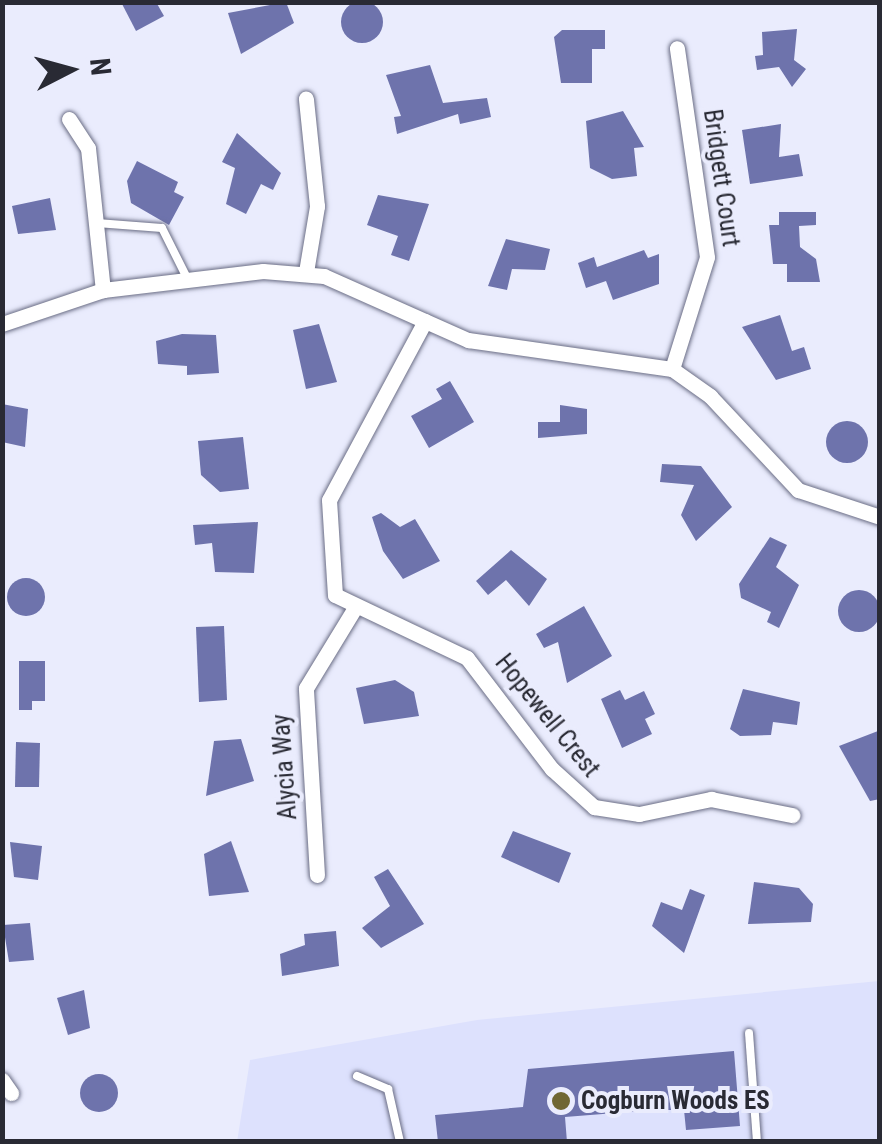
<!DOCTYPE html>
<style>
body{margin:0}
#map{position:relative;width:882px;height:1144px;overflow:hidden;background:#eaecfd;font-family:"Roboto Condensed",sans-serif}
div>[style]{position:absolute}
.built>*{inset:0;background:#dde1fd}
.building>*{inset:0;background:#6e73ac}
.round{border-radius:50%}
.roads{filter:drop-shadow(0 0 2px #6a6d85) drop-shadow(0 0 2px #6a6d85)}
.service>*{height:8px;margin:-4px;padding:0 4px;transform-origin:4px;border-radius:4px;background:#fff}
.minor>*{height:15px;margin:-7.5px;padding:0 7.5px;transform-origin:7.5px;border-radius:7.5px;background:#fff}
.dots>*{width:28px;height:28px;translate:-50% -50%;box-sizing:border-box;border:5px solid #eaecfd;border-radius:50%}
span{translate:-50% -50%;white-space:nowrap;text-align:center;line-height:1.15;-webkit-text-stroke:8px #eaecfd;paint-order:stroke}
.street-label{font-size:25px;color:#292a34}
.poi-label{font-size:25px;color:#292a34;font-weight:700}
.left{translate:0 -50%;text-align:left}
.frame{position:absolute;inset:0;border:5px solid #292a34;pointer-events:none}
.north{position:absolute;left:20px;top:20px;width:100px;height:100px;-webkit-text-stroke:8px #eaecfd;paint-order:stroke;rotate:84deg;font-size:28px;font-weight:700;line-height:40px;text-align:center;color:#292a34}
.north::after{content:'';display:block;margin:auto;width:35px;height:45px;background:#292a34;clip-path:polygon(50% 0,100% 100%,50% 72%,0 100%)}
</style>
<div id="map">
<div class="built">
<div style="clip-path:polygon(879px 981px,879px 1141px,237px 1142px,250px 1060px,477px 1020px)"></div>
</div>
<div class="building">
<div class="round" style="left:341px;top:1px;width:42px;height:42px"></div>
<div style="clip-path:polygon(121px 2px,156px 2px,164px 16px,136px 31px)"></div>
<div style="clip-path:polygon(286px 2px,294px 23px,241px 54px,228px 13px)"></div>
<div style="clip-path:polygon(797px 29px,794px 60px,806px 69px,792px 87px,779px 67px,757px 70px,755px 56px,763px 55px,762px 32px)"></div>
<div style="clip-path:polygon(562px 30px,605px 30px,605px 49px,592px 49px,592px 83px,561px 83px,554px 37px)"></div>
<div style="clip-path:polygon(430px 65px,443px 103px,487px 98px,491px 117px,460px 124px,458px 114px,397px 134px,394px 117px,401px 116px,386px 75px)"></div>
<div style="clip-path:polygon(623px 111px,644px 147px,634px 148px,637px 176px,612px 179px,590px 168px,586px 121px)"></div>
<div style="clip-path:polygon(781px 124px,779px 157px,799px 154px,803px 176px,750px 184px,742px 130px)"></div>
<div style="clip-path:polygon(237px 133px,281px 173px,273px 190px,261px 184px,246px 214px,226px 204px,235px 168px,222px 162px)"></div>
<div style="clip-path:polygon(137px 161px,178px 182px,174px 192px,184px 197px,169px 225px,131px 203px,127px 181px)"></div>
<div style="clip-path:polygon(378px 195px,429px 204px,409px 261px,391px 255px,398px 236px,367px 225px)"></div>
<div style="clip-path:polygon(50px 198px,56px 230px,18px 234px,12px 206px)"></div>
<div style="clip-path:polygon(779px 212px,816px 212px,816px 225px,799px 226px,800px 247px,816px 259px,820px 282px,787px 282px,787px 264px,773px 264px,769px 225px,779px 225px)"></div>
<div style="clip-path:polygon(506px 239px,550px 249px,545px 270px,512px 269px,507px 290px,488px 286px)"></div>
<div style="clip-path:polygon(644px 250px,648px 258px,659px 254px,659px 284px,613px 300px,606px 281px,586px 288px,578px 263px,594px 257px,597px 267px)"></div>
<div style="clip-path:polygon(780px 315px,792px 351px,804px 347px,811px 369px,776px 380px,742px 327px)"></div>
<div style="clip-path:polygon(319px 324px,337px 382px,306px 389px,293px 330px)"></div>
<div style="clip-path:polygon(182px 334px,216px 335px,219px 373px,187px 375px,187px 366px,158px 364px,156px 341px)"></div>
<div style="clip-path:polygon(450px 381px,474px 422px,429px 448px,411px 416px,442px 399px,436px 389px)"></div>
<div style="clip-path:polygon(2px 404px,28px 409px,25px 447px,2px 442px)"></div>
<div style="clip-path:polygon(560px 405px,587px 409px,587px 434px,538px 438px,538px 422px,560px 422px)"></div>
<div class="round" style="left:826px;top:421px;width:42px;height:42px"></div>
<div style="clip-path:polygon(243px 437px,249px 489px,220px 492px,201px 475px,198px 441px)"></div>
<div style="clip-path:polygon(662px 464px,701px 466px,732px 507px,696px 541px,681px 515px,694px 485px,660px 482px)"></div>
<div style="clip-path:polygon(381px 513px,400px 527px,415px 519px,440px 561px,403px 579px,383px 551px,372px 517px)"></div>
<div style="clip-path:polygon(258px 522px,254px 573px,215px 572px,212px 543px,195px 545px,193px 525px)"></div>
<div style="clip-path:polygon(770px 537px,787px 545px,776px 567px,799px 585px,779px 628px,767px 622px,771px 612px,741px 598px,739px 584px)"></div>
<div style="clip-path:polygon(511px 550px,547px 579px,529px 606px,506px 580px,488px 595px,476px 581px)"></div>
<div class="round" style="left:7px;top:578px;width:38px;height:38px"></div>
<div class="round" style="left:838px;top:590px;width:42px;height:42px"></div>
<div style="clip-path:polygon(584px 606px,612px 656px,567px 683px,558px 642px,544px 648px,536px 634px)"></div>
<div style="clip-path:polygon(224px 626px,227px 700px,199px 702px,196px 627px)"></div>
<div style="clip-path:polygon(19px 661px,45px 661px,45px 701px,32px 701px,32px 710px,19px 710px)"></div>
<div style="clip-path:polygon(395px 680px,414px 692px,419px 716px,364px 724px,356px 688px)"></div>
<div style="clip-path:polygon(743px 689px,800px 702px,797px 725px,773px 722px,771px 735px,740px 736px,730px 729px)"></div>
<div style="clip-path:polygon(620px 690px,625px 700px,644px 691px,655px 714px,645px 719px,652px 734px,622px 748px,601px 699px)"></div>
<div style="clip-path:polygon(878px 731px,880px 799px,870px 801px,839px 746px)"></div>
<div style="clip-path:polygon(241px 739px,254px 781px,206px 796px,214px 741px)"></div>
<div style="clip-path:polygon(16px 742px,40px 743px,39px 787px,15px 787px)"></div>
<div style="clip-path:polygon(513px 831px,571px 853px,559px 883px,501px 857px)"></div>
<div style="clip-path:polygon(231px 841px,249px 892px,209px 896px,204px 854px)"></div>
<div style="clip-path:polygon(10px 842px,42px 846px,38px 880px,14px 877px)"></div>
<div style="clip-path:polygon(388px 869px,424px 924px,381px 948px,362px 928px,390px 906px,374px 877px)"></div>
<div style="clip-path:polygon(754px 882px,799px 888px,813px 904px,811px 922px,748px 924px)"></div>
<div style="clip-path:polygon(690px 889px,705px 895px,684px 953px,652px 926px,661px 902px,682px 910px)"></div>
<div style="clip-path:polygon(30px 923px,34px 960px,9px 962px,3px 925px)"></div>
<div style="clip-path:polygon(336px 931px,339px 966px,282px 976px,280px 954px,305px 945px,304px 934px)"></div>
<div style="clip-path:polygon(84px 990px,90px 1028px,68px 1035px,57px 998px)"></div>
<div style="clip-path:polygon(734px 1051px,740px 1126px,686px 1130px,684px 1110px,653px 1110px,565px 1117px,567px 1142px,438px 1142px,435px 1115px,523px 1107px,528px 1069px)"></div>
<div class="round" style="left:80px;top:1074px;width:38px;height:38px"></div>
</div>
<div class="roads">
<div class="service">
<div style="left:97px;top:223px;width:65px;rotate:4.4deg"></div>
<div style="left:162px;top:228px;width:58px;rotate:63.4deg"></div>
<div style="left:749px;top:1033px;width:109px;rotate:85.8deg"></div>
<div style="left:357px;top:1076px;width:34px;rotate:23deg"></div>
<div style="left:388px;top:1089px;width:54px;rotate:77.2deg"></div>
</div>
<div class="minor">
<div style="left:69px;top:119px;width:35px;rotate:57deg"></div>
<div style="left:88px;top:148px;width:143px;rotate:84deg"></div>
<div style="left:306px;top:272px;width:67px;rotate:-80.5deg"></div>
<div style="left:317px;top:206px;width:108px;rotate:-95.9deg"></div>
<div style="left:425px;top:321px;width:203px;rotate:118.2deg"></div>
<div style="left:329px;top:500px;width:95px;rotate:86.4deg"></div>
<div style="left:335px;top:595px;width:146px;rotate:25.5deg"></div>
<div style="left:467px;top:658px;width:140px;rotate:52.6deg"></div>
<div style="left:552px;top:769px;width:57px;rotate:42.1deg"></div>
<div style="left:594px;top:807px;width:46px;rotate:8.8deg"></div>
<div style="left:639px;top:814px;width:74px;rotate:-11.8deg"></div>
<div style="left:711px;top:799px;width:83px;rotate:11.2deg"></div>
<div style="left:2px;top:324px;width:107px;rotate:-18.6deg"></div>
<div style="left:103px;top:290px;width:161px;rotate:-6.8deg"></div>
<div style="left:263px;top:271px;width:61px;rotate:4.7deg"></div>
<div style="left:324px;top:276px;width:158px;rotate:24deg"></div>
<div style="left:468px;top:340px;width:206px;rotate:8.1deg"></div>
<div style="left:672px;top:369px;width:47px;rotate:35.4deg"></div>
<div style="left:710px;top:396px;width:129px;rotate:46.9deg"></div>
<div style="left:798px;top:490px;width:86px;rotate:18.2deg"></div>
<div style="left:672px;top:369px;width:117px;rotate:-72.6deg"></div>
<div style="left:707px;top:257px;width:211px;rotate:-98.2deg"></div>
<div style="left:317px;top:875px;width:187px;rotate:-93.4deg"></div>
<div style="left:306px;top:688px;width:90px;rotate:-58.6deg"></div>
<div style="left:2px;top:1080px;width:16px;rotate:55deg"></div>
</div>
</div>
<div class="dots">
<div style="left:561px;top:1101px;background:#706734"></div>
</div>
<div class="street-label">
<span style="left:721px;top:178px;rotate:82deg">Bridgett Court</span>
<span style="left:547px;top:716px;rotate:51deg">Hopewell Crest</span>
<span style="left:285px;top:767px;rotate:-94deg">Alycia Way</span>
</div>
<div class="poi-label">
<span class="left" style="left:581px;top:1101px">Cogburn Woods ES</span>
</div>
<div class="frame"></div>
<div class="north">N</div>
</div>
